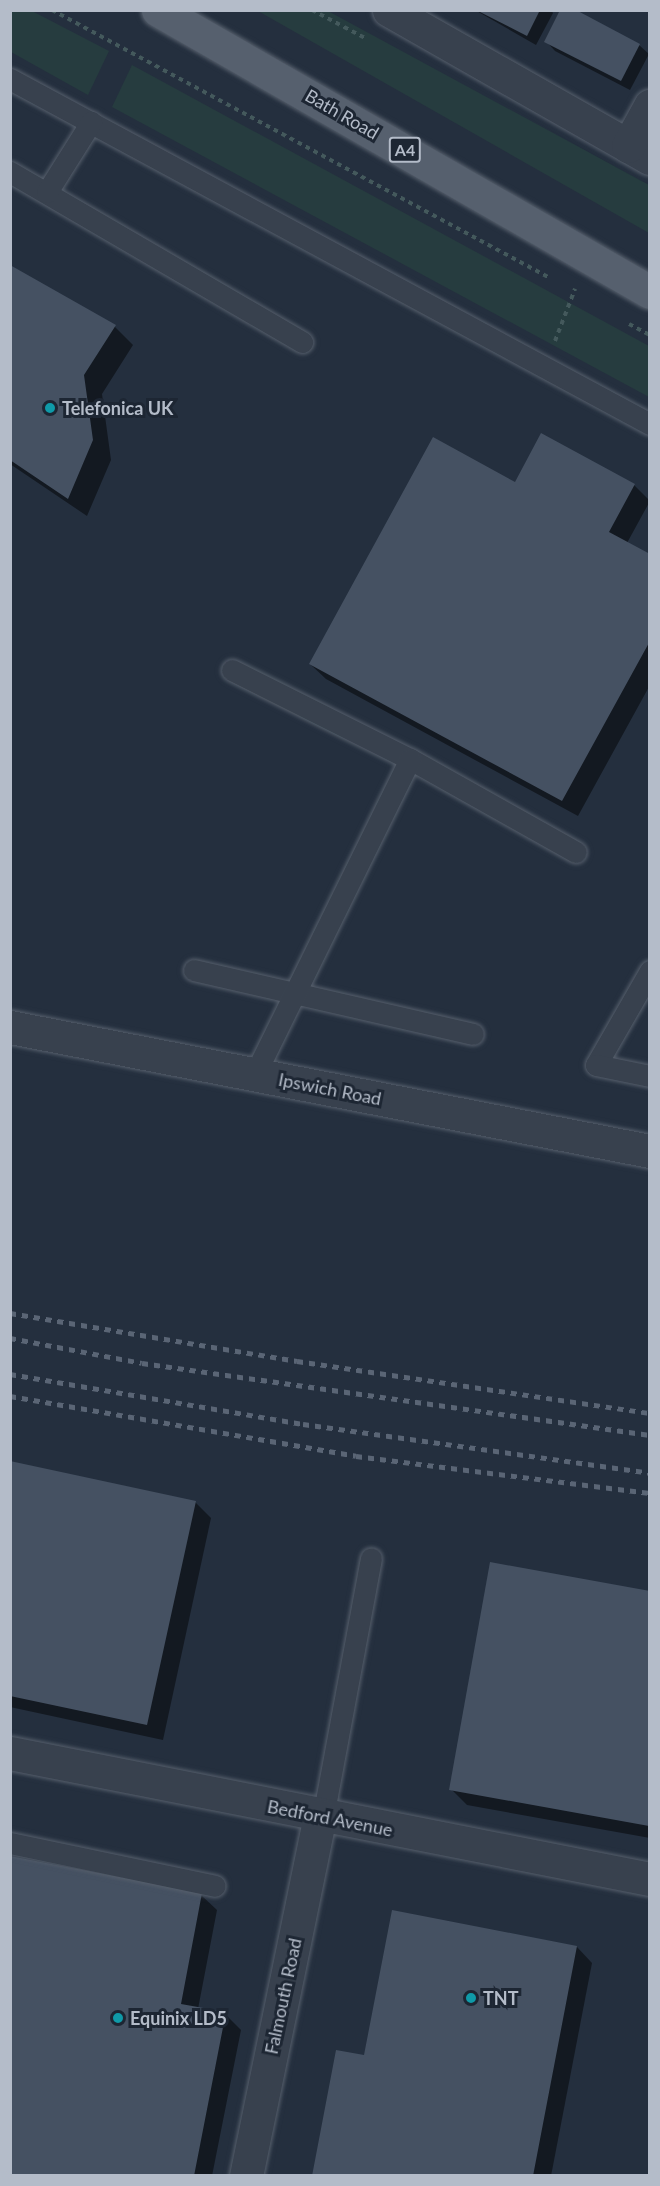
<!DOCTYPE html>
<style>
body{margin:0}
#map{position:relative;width:660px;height:2186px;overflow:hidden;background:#242f3e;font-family:Lato,sans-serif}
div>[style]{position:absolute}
.green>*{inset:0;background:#263c3f}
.shadow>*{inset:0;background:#0007}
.building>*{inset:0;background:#455162}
.path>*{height:4px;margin-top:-2px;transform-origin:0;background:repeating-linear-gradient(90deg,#44595c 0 4.5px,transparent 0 9px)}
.roads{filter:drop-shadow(0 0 2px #565f6c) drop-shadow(0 0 2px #565f6c)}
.service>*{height:21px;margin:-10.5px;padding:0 10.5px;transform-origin:10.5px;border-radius:10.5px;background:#38414e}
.minor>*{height:33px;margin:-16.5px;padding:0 16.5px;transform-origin:16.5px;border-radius:16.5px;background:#38414e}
.primary>*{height:33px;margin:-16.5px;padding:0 16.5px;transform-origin:16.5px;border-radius:16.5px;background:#56606e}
.rail>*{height:4.5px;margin-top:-2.25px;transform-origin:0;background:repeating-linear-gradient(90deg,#5a6575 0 6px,transparent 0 12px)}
.dots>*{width:16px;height:16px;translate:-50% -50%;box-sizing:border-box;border:3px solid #1d2633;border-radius:50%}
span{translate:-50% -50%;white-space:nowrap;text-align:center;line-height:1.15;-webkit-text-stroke:6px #1d2633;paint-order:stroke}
.shield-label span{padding:2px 4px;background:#1d2633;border:2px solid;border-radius:4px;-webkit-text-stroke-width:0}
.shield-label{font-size:16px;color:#b4bcc9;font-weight:700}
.street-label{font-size:18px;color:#b4bcc9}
.poi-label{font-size:18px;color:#b4bcc9;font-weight:700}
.left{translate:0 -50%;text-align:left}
.frame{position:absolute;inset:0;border:12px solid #b4bcc9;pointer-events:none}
</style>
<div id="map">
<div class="green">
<div style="clip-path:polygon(11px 10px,32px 11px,109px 51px,88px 95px,11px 52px)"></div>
<div style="clip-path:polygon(258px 11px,328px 11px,649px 185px,649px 233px)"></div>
<div style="clip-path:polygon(132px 65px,649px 346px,649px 397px,112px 107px)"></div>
</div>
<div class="shadow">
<div style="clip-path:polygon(475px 10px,551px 10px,553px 13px,536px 45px)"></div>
<div style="clip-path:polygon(546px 41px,639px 45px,649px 54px,630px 90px,555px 51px)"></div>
<div style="clip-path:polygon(10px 267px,115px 327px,133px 345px,102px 394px,111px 460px,87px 516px,10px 464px)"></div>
<div style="clip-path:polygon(515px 484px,634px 485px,650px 501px,627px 543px,650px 555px,650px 685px,578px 816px,326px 679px,310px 664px)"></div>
<div style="clip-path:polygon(10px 1462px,195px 1502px,211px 1518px,163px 1740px,10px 1707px)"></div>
<div style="clip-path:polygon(650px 1592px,650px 1838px,467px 1805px,451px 1789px)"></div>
<div style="clip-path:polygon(201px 1895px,217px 1910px,198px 2009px,225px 2014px,241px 2030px,212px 2176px,10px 2176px)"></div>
<div style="clip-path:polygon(577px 1947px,592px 1963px,551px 2176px,313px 2176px,365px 2057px)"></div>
</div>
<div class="building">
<div style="clip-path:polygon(476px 10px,540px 10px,527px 36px)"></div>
<div style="clip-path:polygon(560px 10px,576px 10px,640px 44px,621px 81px,544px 42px)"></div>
<div style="clip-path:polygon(10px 265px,116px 325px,84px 375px,93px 440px,68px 499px,10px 460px)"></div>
<div style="clip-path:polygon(541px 433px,635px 484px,609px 532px,650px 554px,650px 641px,562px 801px,309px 664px,433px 437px,515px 482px)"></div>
<div style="clip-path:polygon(10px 1461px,196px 1501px,147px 1725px,10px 1696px)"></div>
<div style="clip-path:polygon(490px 1562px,650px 1591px,649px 1826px,449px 1790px)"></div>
<div style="clip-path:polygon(10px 1856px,202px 1893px,181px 2004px,226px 2012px,194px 2176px,10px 2176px)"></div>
<div style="clip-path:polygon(392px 1910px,577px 1946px,533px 2176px,312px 2176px,336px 2050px,364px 2055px)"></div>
</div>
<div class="path">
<div style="left:52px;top:10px;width:566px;rotate:28.29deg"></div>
<div style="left:312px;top:10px;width:62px;rotate:27.8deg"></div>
<div style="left:629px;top:324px;width:24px;rotate:28deg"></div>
<div style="left:555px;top:341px;width:56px;rotate:-69deg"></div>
</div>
<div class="roads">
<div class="service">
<div style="left:10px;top:79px;width:727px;rotate:28.33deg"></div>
<div style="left:10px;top:172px;width:338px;rotate:30.2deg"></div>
<div style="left:47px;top:192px;width:83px;rotate:-57.8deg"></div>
<div style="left:232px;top:670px;width:199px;rotate:26.6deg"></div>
<div style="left:410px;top:759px;width:190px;rotate:29.3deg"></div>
<div style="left:194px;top:970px;width:286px;rotate:12.9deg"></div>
<div style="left:650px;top:971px;width:108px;rotate:119.9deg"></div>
<div style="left:596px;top:1065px;width:55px;rotate:11.5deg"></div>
<div style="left:255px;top:1074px;width:351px;rotate:-63.8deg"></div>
<div style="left:323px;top:1817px;width:263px;rotate:-79.5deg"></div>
<div style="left:10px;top:1843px;width:209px;rotate:11.8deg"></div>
</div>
<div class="minor">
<div style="left:389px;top:10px;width:300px;rotate:29.6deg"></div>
<div style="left:628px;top:146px;width:46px;rotate:-61.2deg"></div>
<div style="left:10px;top:1027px;width:652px;rotate:10.97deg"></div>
<div style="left:10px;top:1753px;width:652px;rotate:11.14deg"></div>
<div style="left:246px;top:2176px;width:368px;rotate:-78.4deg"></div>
</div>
<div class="primary">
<div style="left:158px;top:10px;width:567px;rotate:29.82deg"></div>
</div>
</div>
<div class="rail">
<div style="left:10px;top:1313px;width:291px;rotate:9.5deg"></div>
<div style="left:297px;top:1361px;width:357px;rotate:8.4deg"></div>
<div style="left:10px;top:1338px;width:134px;rotate:10.7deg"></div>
<div style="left:142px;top:1363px;width:513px;rotate:8.07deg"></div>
<div style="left:10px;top:1374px;width:297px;rotate:9.7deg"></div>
<div style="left:303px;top:1424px;width:350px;rotate:8deg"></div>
<div style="left:10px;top:1396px;width:351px;rotate:9.8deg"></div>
<div style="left:356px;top:1456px;width:296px;rotate:7.2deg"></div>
</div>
<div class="dots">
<div style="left:50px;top:408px;background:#0f9aa8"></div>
<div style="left:471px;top:1998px;background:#0f9aa8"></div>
<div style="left:118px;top:2018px;background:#0f9aa8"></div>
</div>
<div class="shield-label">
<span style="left:405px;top:150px">A4</span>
</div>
<div class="street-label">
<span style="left:342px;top:114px;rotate:30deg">Bath Road</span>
<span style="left:330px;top:1089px;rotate:11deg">Ipswich Road</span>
<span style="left:330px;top:1818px;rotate:11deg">Bedford Avenue</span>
<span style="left:283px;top:1996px;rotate:-78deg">Falmouth Road</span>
</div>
<div class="poi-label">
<span class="left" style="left:62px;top:408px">Telefonica UK</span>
<span class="left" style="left:483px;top:1998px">TNT</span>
<span class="left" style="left:130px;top:2018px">Equinix LD5</span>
</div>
<div class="frame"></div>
</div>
